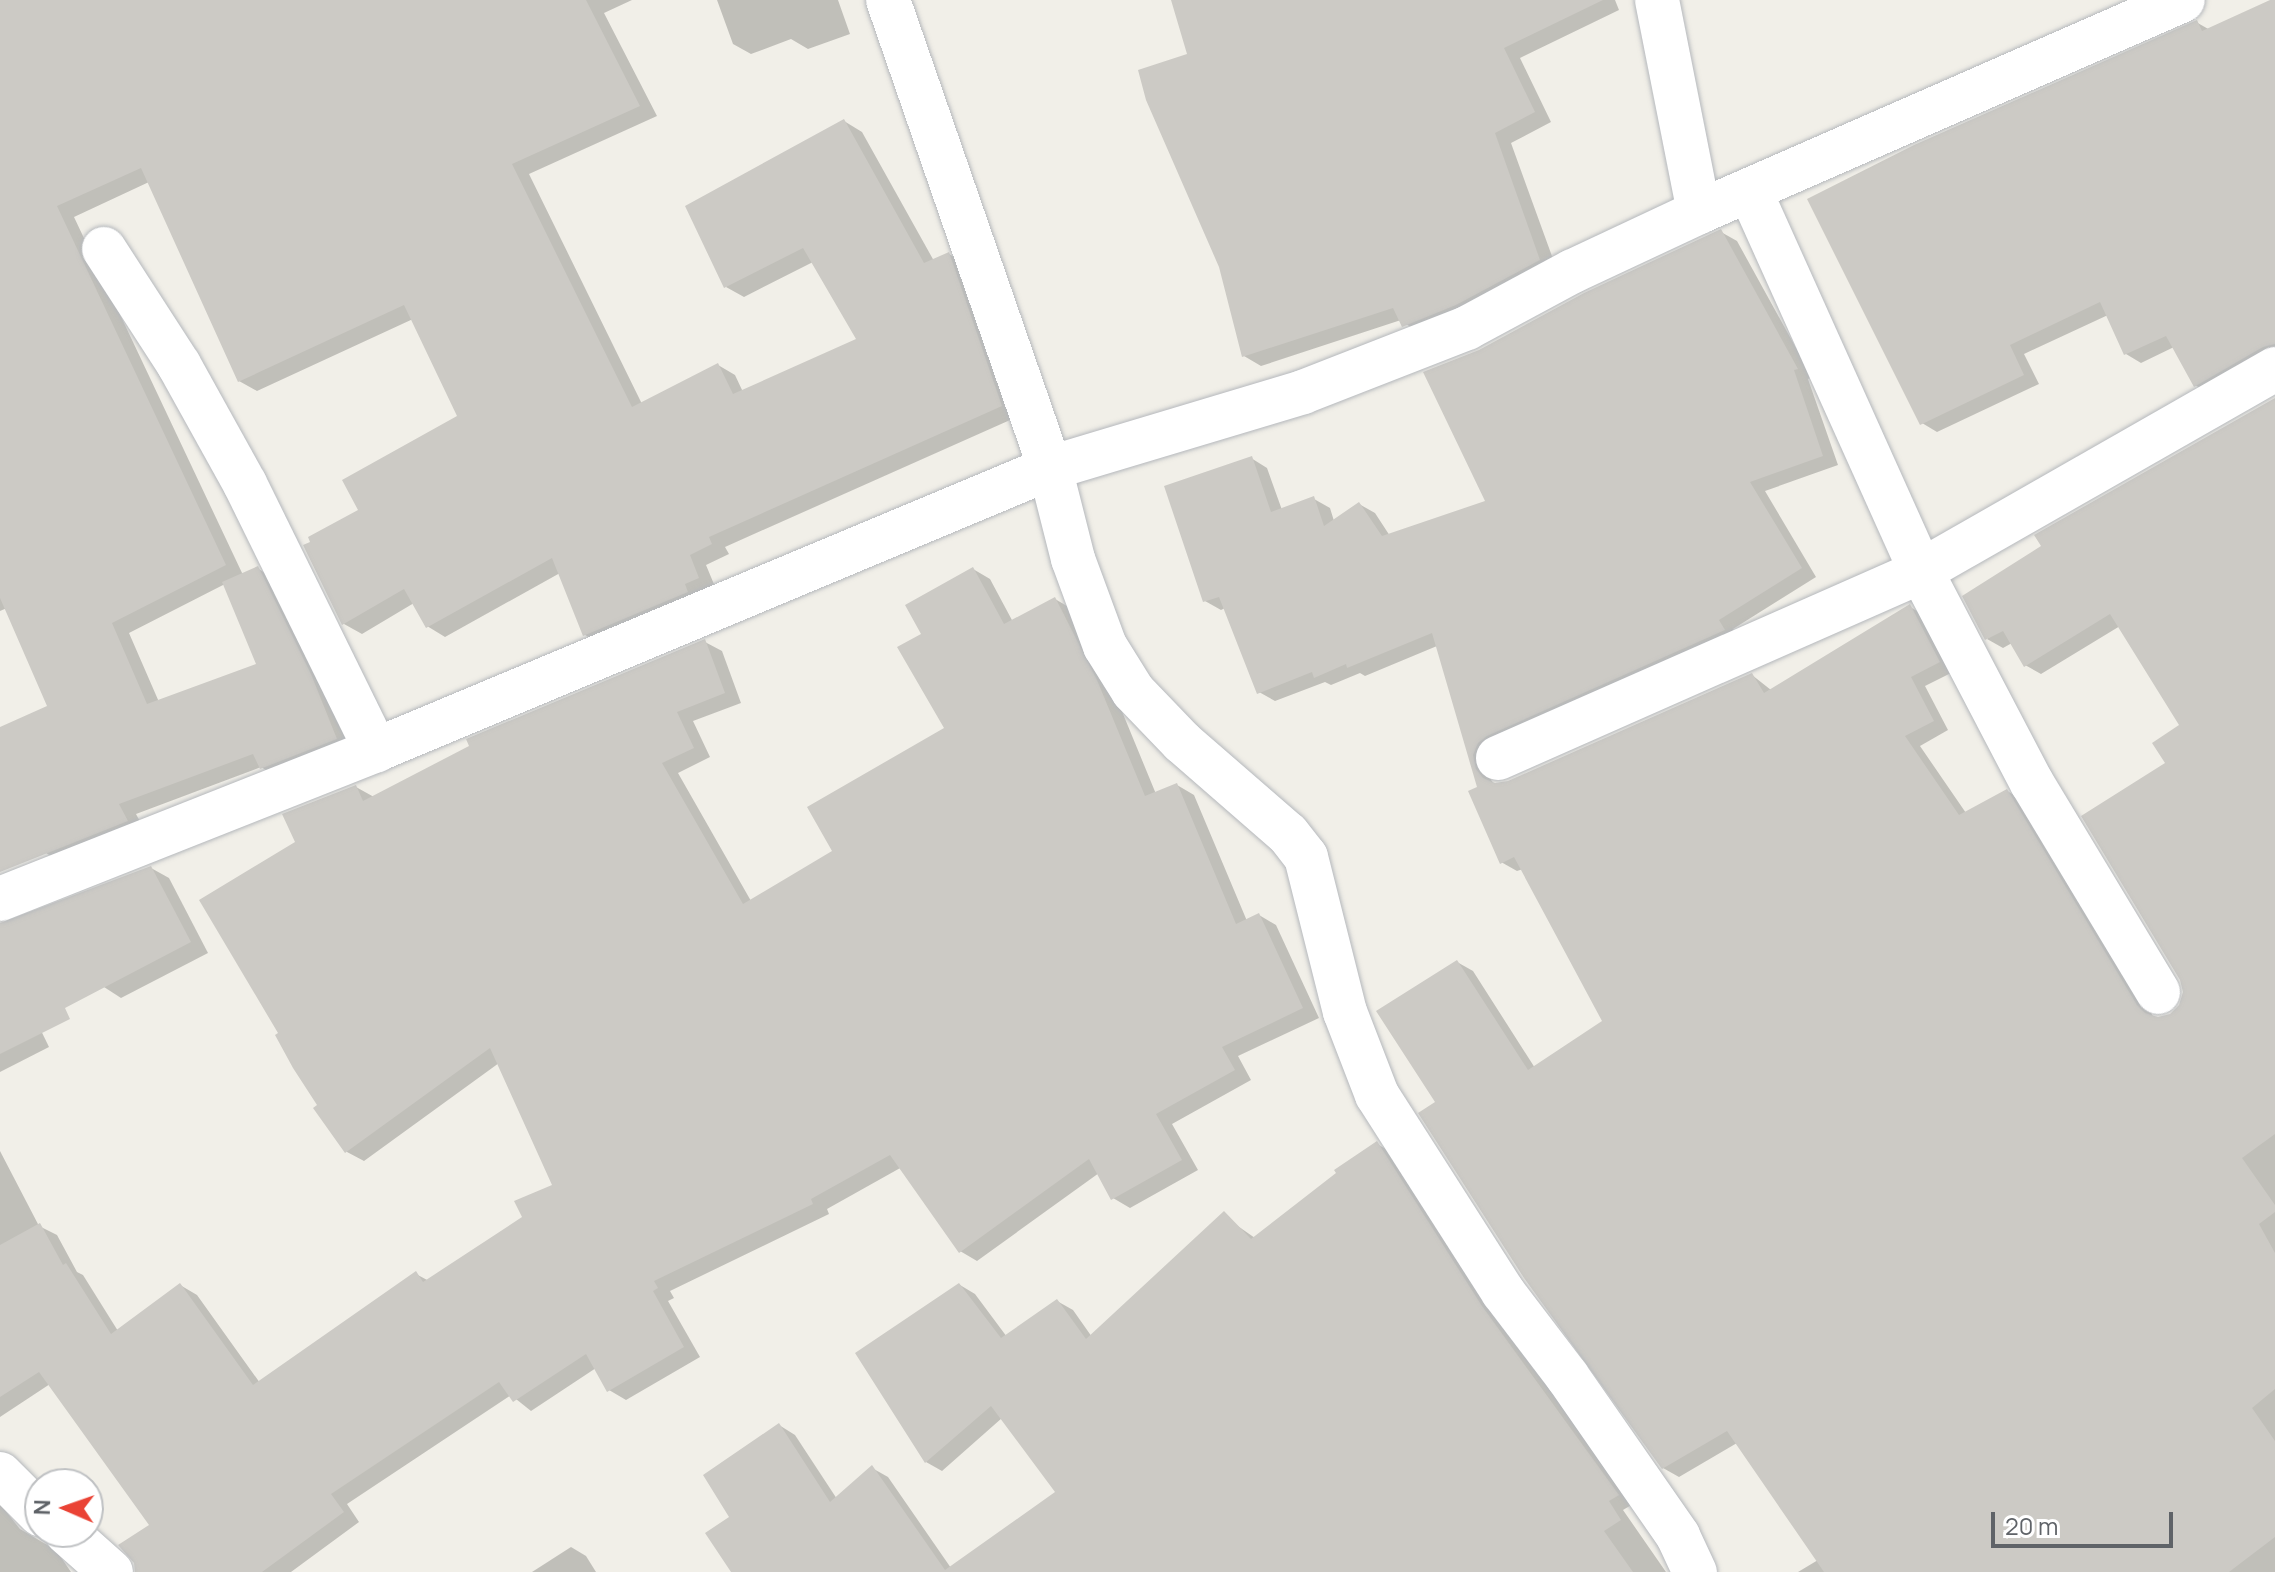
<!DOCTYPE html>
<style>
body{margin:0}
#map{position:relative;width:2275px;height:1572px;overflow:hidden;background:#f1efe8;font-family:Manrope,sans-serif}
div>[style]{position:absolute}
.shadow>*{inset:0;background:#0003}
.building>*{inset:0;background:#cccac5}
.roads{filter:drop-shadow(0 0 2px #b5b8bc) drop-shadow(0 0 2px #b5b8bc)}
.minor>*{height:44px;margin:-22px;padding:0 22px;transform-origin:22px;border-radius:22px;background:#fff}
span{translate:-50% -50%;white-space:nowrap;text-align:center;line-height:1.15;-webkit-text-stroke:8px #fff;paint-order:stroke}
.north{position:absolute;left:24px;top:1468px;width:80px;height:80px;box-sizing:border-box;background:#fff;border:2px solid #bfc1c3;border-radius:50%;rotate:272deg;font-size:22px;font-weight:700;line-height:32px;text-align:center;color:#5f6368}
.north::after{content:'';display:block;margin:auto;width:28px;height:36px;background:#ea4335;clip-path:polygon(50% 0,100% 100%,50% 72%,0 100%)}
.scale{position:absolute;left:1991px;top:1512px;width:182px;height:36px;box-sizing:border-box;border:4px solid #5f6368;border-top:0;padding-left:10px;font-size:24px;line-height:28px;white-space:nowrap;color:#5f6368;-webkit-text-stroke:6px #fff;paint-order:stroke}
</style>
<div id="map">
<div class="shadow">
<div style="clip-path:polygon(evenodd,0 0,632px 0,604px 13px,657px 116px,529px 174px,642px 404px,718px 365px,735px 375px,743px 392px,859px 340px,813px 262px,744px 297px,726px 287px,844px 121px,862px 132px,934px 261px,949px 254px,966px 264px,1019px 416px,725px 547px,729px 554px,706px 565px,716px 589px,603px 645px,585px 635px,560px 573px,445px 637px,427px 626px,414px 603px,362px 634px,344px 624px,360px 511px,460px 416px,413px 319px,257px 391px,239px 381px,149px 182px,74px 217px,243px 575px,257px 568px,275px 579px,354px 749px,279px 778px,261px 767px,136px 814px,145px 831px,64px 864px,46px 853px,0 747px,0 729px,50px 707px,7px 608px,0 611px,0 0,225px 584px,258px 665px,159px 702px,129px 633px,225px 584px)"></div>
<div style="clip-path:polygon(717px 0,838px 0,850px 34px,808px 49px,791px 39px,751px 54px,733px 44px)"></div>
<div style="clip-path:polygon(1173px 0,1615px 0,1619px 10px,1520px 58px,1551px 122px,1511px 143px,1557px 270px,1421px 335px,1401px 320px,1261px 366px,1244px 356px,1189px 56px)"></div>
<div style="clip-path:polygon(2275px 0,2275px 358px,2211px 394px,2195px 385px,2174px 347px,2141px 363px,2126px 354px,2108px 315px,2024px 354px,2039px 384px,1937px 432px,1922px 423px,2196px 22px,2210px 30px)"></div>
<div style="clip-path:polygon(1721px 232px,1737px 241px,1812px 377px,1808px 379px,1838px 465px,1765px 491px,1816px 577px,1733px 629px,1740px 639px,1489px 764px,1491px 780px,1495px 785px,1509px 783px,1752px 675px,1771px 690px,1910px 607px,1926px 616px,1955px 671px,1925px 686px,1948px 730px,1920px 746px,1966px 813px,2007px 791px,2023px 800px,2154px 1018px,2171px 1016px,2182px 1004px,2185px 991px,2167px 764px,2182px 726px,2120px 626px,2041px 674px,2025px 665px,2012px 643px,2003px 648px,1987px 639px,2275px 400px,2275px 1572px,1798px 1572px,1818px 1560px,1737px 1443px,1679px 1477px,1663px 1468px,1438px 1103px,1457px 962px,1473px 971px,1535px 1068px,1605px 1022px,1523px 869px,1517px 871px,1501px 862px,1437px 646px,1365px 676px,1360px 673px,1331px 685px,1325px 682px,1275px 701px,1259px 692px,1225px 608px,1221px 610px,1205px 601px,1251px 458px,1267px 468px,1282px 510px,1314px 499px,1330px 508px,1334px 521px,1359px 504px,1375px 513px,1390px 536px,1487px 502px,1480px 352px)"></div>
<div style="clip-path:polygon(973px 569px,990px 579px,1013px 622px,1055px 599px,1072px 609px,1114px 692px,1156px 794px,1177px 785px,1194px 795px,1247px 921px,1259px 915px,1276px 925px,1319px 1018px,1238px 1056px,1251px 1080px,1172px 1124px,1198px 1170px,1130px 1208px,1113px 1198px,1099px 1173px,977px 1261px,960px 1251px,902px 1167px,827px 1209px,829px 1214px,670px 1291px,674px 1298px,668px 1301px,700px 1357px,626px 1400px,609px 1390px,596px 1368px,531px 1411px,511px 1395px,347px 1504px,359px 1522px,291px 1572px,137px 1572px,152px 1526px,50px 1384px,0 1417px,0 1151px,39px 1226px,57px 1235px,77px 1272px,83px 1275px,118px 1331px,180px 1285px,197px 1295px,260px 1383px,416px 1274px,429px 1281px,525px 1217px,554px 1187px,499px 1063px,364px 1161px,347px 1152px,320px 1105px,298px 843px,356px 787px,374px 797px,705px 642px,722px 651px,741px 703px,693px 721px,710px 757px,678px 773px,751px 901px,835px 852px,946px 729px,923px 634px)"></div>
<div style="clip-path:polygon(151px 868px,169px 878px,208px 953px,121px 998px,104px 987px)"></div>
<div style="clip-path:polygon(0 946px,49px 1047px,0 1072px)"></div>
<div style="clip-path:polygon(1377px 1144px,1393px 1153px,1633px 1504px,1623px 1510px,1666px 1572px,733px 1572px,732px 1517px,779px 1425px,795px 1435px,837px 1499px,872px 1468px,888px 1477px,951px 1568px,1058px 1493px,1002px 1418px,942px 1471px,926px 1462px,960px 1285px,975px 1294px,1007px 1337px,1057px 1301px,1073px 1310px,1092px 1337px,1232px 1222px,1255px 1238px)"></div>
<div style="clip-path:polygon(0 1504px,20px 1529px,56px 1550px,71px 1572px,0 1572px)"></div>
<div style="clip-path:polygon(571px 1547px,586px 1556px,596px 1572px,532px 1572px)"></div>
</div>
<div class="building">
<div style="clip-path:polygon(0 0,586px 0,640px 106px,512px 164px,632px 407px,718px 363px,733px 394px,856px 339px,803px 248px,724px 288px,685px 206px,844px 119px,924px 263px,949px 252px,1002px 406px,709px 537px,712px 544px,690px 555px,699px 578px,685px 584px,688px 592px,583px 636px,552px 558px,426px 628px,404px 589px,342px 625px,303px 545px,310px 542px,308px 537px,358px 510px,342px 480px,457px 416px,404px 305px,238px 382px,141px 168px,57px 206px,226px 565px,112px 623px,147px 704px,256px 664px,222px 582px,258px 566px,311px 674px,337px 739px,260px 769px,253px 754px,119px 804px,128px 821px,0 872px,0 727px,47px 706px,0 598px)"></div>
<div style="clip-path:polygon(1171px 0,1603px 0,1504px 48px,1535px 112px,1495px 133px,1540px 260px,1456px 305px,1402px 327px,1393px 308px,1242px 357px,1219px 267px,1146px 100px,1138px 70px,1187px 54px)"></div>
<div style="clip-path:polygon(2270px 0,2275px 0,2275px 344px,2263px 347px,2194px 387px,2166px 336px,2124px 355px,2100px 302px,2010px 345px,2024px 375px,1920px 425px,1807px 199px,1914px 145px,2197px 20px,2202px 31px)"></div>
<div style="clip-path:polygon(1721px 229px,1798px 369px,1794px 370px,1823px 456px,1750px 482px,1802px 568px,1719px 620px,1725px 630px,1487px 736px,1478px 743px,1473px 755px,1476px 769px,1483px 778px,1495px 783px,1508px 781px,1752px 673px,1764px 693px,1910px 604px,1940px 662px,1911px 677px,1934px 721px,1905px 736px,1959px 815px,2007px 789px,2137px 1005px,2145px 1013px,2158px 1017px,2170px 1014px,2179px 1005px,2183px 992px,2180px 980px,2081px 816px,2165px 763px,2152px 743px,2179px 725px,2110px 614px,2024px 667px,2003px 631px,1985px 640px,1962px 596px,2041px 546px,2034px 535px,2275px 398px,2275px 1134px,2242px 1158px,2275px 1205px,2275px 1212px,2259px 1224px,2275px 1253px,2275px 1389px,2252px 1408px,2275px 1441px,2275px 1537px,2229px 1572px,1824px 1572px,1727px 1431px,1662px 1469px,1524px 1278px,1418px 1113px,1435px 1102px,1376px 1011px,1457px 960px,1528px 1070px,1602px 1021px,1514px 857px,1500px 864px,1468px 791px,1477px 787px,1432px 633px,1347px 668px,1346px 664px,1314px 678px,1312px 672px,1257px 694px,1219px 597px,1203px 602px,1164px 486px,1252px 456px,1271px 512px,1314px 496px,1324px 526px,1359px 502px,1382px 536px,1485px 501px,1423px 372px,1479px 350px,1584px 293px)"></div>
<div style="clip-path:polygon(973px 567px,1004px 624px,1055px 597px,1097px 680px,1145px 796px,1177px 783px,1236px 924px,1259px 913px,1303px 1008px,1222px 1047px,1235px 1070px,1156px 1114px,1182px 1160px,1111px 1200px,1089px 1159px,959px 1253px,890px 1155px,811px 1199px,813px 1204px,654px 1281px,658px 1288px,653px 1291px,684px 1347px,607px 1392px,586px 1354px,513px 1402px,499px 1382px,331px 1494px,344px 1512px,262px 1572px,135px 1572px,134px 1563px,118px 1545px,149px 1525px,39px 1372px,0 1397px,0 1245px,40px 1223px,63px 1265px,66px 1263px,111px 1334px,180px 1283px,253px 1385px,416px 1271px,423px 1282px,522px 1217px,514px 1201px,552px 1185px,490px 1048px,345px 1153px,313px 1108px,317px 1105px,293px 1068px,275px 1035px,278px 1033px,199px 900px,295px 842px,282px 814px,356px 785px,363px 801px,469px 746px,466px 739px,705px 639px,725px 693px,677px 712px,694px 748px,662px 763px,743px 904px,832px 851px,807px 807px,944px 728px,897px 647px,921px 634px,905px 605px)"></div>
<div style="clip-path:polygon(151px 866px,191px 942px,65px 1008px,70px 1019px,0 1054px,0 923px)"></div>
<div style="clip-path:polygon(1377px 1141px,1482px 1306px,1619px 1495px,1609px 1501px,1621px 1520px,1604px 1531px,1633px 1572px,731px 1572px,705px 1533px,729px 1517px,703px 1475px,779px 1423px,830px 1502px,872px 1465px,945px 1570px,1055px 1492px,991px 1406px,925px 1463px,855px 1353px,959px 1283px,1001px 1338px,1057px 1299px,1086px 1339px,1224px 1211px,1251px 1239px,1336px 1173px,1334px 1170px)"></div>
</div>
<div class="roads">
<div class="minor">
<div style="left:888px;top:0;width:495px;rotate:70.9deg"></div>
<div style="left:1050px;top:468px;width:94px;rotate:75.8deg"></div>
<div style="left:1073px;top:559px;width:93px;rotate:69.8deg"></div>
<div style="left:1105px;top:646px;width:53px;rotate:58.1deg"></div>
<div style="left:1133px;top:691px;width:71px;rotate:46.1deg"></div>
<div style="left:1182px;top:742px;width:140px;rotate:41deg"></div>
<div style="left:1288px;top:834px;width:29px;rotate:52deg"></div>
<div style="left:1306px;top:857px;width:160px;rotate:75.9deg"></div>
<div style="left:1345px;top:1012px;width:89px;rotate:68.9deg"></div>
<div style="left:1377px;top:1095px;width:234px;rotate:57.4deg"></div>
<div style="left:1503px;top:1292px;width:106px;rotate:52.7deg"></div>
<div style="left:1567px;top:1376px;width:195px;rotate:55.2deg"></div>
<div style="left:1678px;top:1536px;width:40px;rotate:65deg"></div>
<div style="left:1657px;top:0;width:216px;rotate:78.8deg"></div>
<div style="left:1750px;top:191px;width:417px;rotate:65.8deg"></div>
<div style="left:1921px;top:571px;width:239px;rotate:62.4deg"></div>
<div style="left:2032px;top:783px;width:244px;rotate:58.9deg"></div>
<div style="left:104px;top:249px;width:138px;rotate:57.1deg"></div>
<div style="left:179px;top:365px;width:136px;rotate:61deg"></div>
<div style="left:245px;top:484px;width:297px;rotate:63.8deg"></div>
<div style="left:1498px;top:758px;width:462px;rotate:-23.8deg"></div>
<div style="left:1921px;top:571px;width:408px;rotate:-29.7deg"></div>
<div style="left:0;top:899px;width:404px;rotate:-21.6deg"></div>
<div style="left:376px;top:750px;width:731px;rotate:-22.7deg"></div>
<div style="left:1050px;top:468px;width:264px;rotate:-16.7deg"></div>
<div style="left:1303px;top:392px;width:176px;rotate:-21.3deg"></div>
<div style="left:1467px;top:328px;width:120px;rotate:-28.3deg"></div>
<div style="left:1573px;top:271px;width:139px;rotate:-25.1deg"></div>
<div style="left:1699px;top:212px;width:528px;rotate:-23.65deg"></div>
<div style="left:0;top:1474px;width:57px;rotate:45deg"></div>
<div style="left:66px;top:1532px;width:60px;rotate:41.6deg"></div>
</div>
</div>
<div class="north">N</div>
<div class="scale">20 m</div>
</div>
